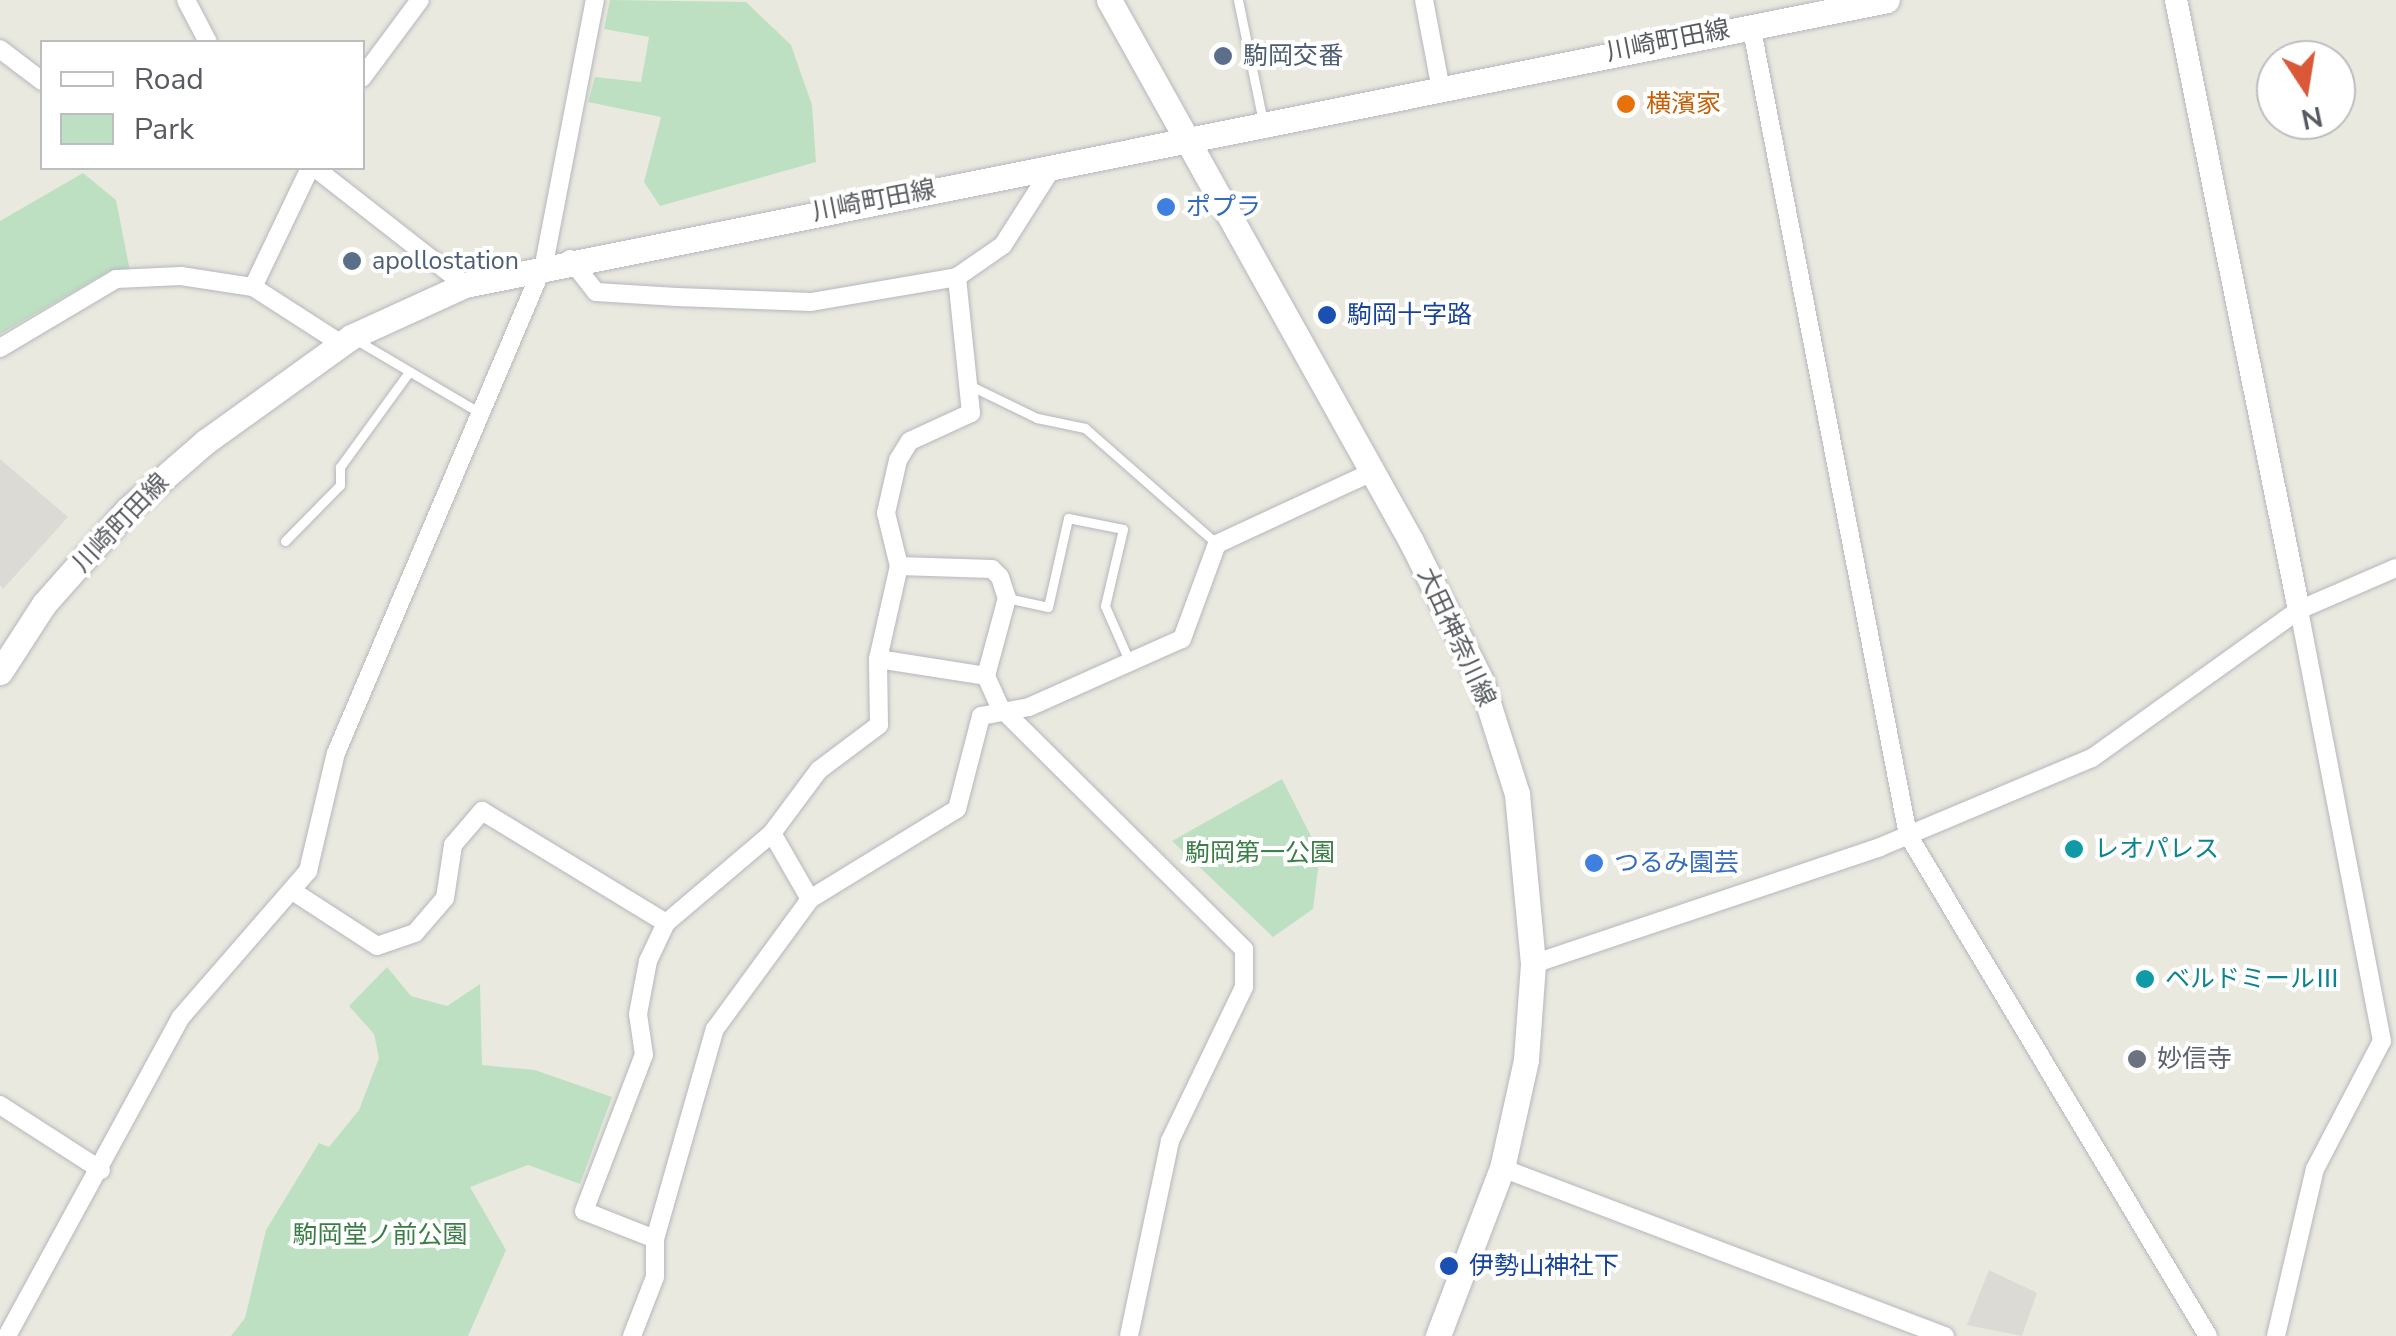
<!DOCTYPE html>
<meta charset="utf-8">
<style>
body{margin:0}
#map{position:relative;width:2396px;height:1336px;overflow:hidden;background:#eae9e0;font-family:"Nunito Sans","Noto Sans JP",sans-serif}
div>[style]{position:absolute}
.industrial>*{inset:0;background:#dcdad4}
.green>*{inset:0;background:#bee0c2}
.roads{filter:drop-shadow(0 0 2px #b5b7bc) drop-shadow(0 0 2px #b5b7bc)}
.service>*{height:9px;margin:-4.5px;padding:0 4.5px;transform-origin:4.5px;border-radius:4.5px;background:#fff}
.minor>*{height:18px;margin:-9px;padding:0 9px;transform-origin:9px;border-radius:9px;background:#fff}
.tertiary>*{height:22px;margin:-11px;padding:0 11px;transform-origin:11px;border-radius:11px;background:#fff}
.secondary>*{height:25px;margin:-12.5px;padding:0 12.5px;transform-origin:12.5px;border-radius:12.5px;background:#fff}
.dots>*{width:28px;height:28px;translate:-50% -50%;box-sizing:border-box;border:5px solid #fff;border-radius:50%}
span{translate:-50% -50%;white-space:nowrap;text-align:center;line-height:1.15;-webkit-text-stroke:8px #fff;paint-order:stroke}
.street-label{font-size:25px;color:#585b5f}
.service-label{font-size:25px;color:#4e5e75}
.left{translate:0 -50%;text-align:left}
.food-label{font-size:25px;color:#c56008}
.shop-label{font-size:25px;color:#366cbe}
.transit-label{font-size:25px;color:#164399}
.culture-label{font-size:25px;color:#0d838f}
.park-label{font-size:25px;color:#3a7d46}
.worship-label{font-size:25px;color:#5b616d}
.legend{position:absolute;left:40px;top:40px;width:325px;height:130px;box-sizing:border-box;background:#fff;border:2px solid #bcbdbf;margin:0;padding:12px 18px;list-style:none;font-size:30px;color:#585b5f}
.legend li{display:flex;align-items:center;gap:20px;height:50px}
.legend b{width:50px;border:2px solid #bcbdbf}
.north{position:absolute;left:2256px;top:40px;width:100px;height:100px;box-sizing:border-box;background:#fff;border:2px solid #bcbdbf;border-radius:50%;rotate:168deg;font-size:28px;font-weight:700;line-height:40px;text-align:center;color:#585b5f}
.north::after{content:'';display:block;margin:auto;width:35px;height:45px;background:#d95837;clip-path:polygon(50% 0,100% 100%,50% 72%,0 100%)}
</style>
<div id="map">
<div class="industrial">
<div style="clip-path:polygon(0 459px,68px 517px,3px 589px,0 585px)"></div>
<div style="clip-path:polygon(1989px 1270px,2037px 1293px,2022px 1336px,1967px 1325px)"></div>
</div>
<div class="green">
<div style="clip-path:polygon(610px 0,746px 2px,791px 45px,812px 105px,816px 162px,660px 206px,644px 182px,661px 117px,588px 102px,595px 77px,641px 82px,649px 37px,604px 29px)"></div>
<div style="clip-path:polygon(83px 173px,116px 200px,130px 271px,109px 271px,0 334px,0 221px)"></div>
<div style="clip-path:polygon(1282px 779px,1320px 854px,1313px 909px,1273px 937px,1172px 841px)"></div>
<div style="clip-path:polygon(387px 967px,411px 996px,447px 1006px,480px 984px,482px 1065px,535px 1070px,612px 1097px,580px 1184px,528px 1165px,470px 1187px,506px 1250px,468px 1336px,231px 1336px,245px 1318px,266px 1230px,319px 1143px,329px 1147px,359px 1110px,379px 1058px,374px 1034px,349px 1006px)"></div>
</div>
<div class="roads">
<div class="service">
<div style="left:1238px;top:0;width:125px;rotate:78.4deg"></div>
<div style="left:358px;top:341px;width:138px;rotate:30.5deg"></div>
<div style="left:969px;top:385px;width:76px;rotate:25.9deg"></div>
<div style="left:1037px;top:418px;width:49px;rotate:11.8deg"></div>
<div style="left:1085px;top:428px;width:176px;rotate:41.3deg"></div>
<div style="left:285px;top:541px;width:78px;rotate:-45.5deg"></div>
<div style="left:340px;top:485px;width:18px;rotate:-90deg"></div>
<div style="left:340px;top:467px;width:117px;rotate:-54deg"></div>
<div style="left:1007px;top:598px;width:42px;rotate:12.4deg"></div>
<div style="left:1048px;top:607px;width:91px;rotate:-77.3deg"></div>
<div style="left:1068px;top:518px;width:56px;rotate:11.3deg"></div>
<div style="left:1123px;top:529px;width:79px;rotate:103.2deg"></div>
<div style="left:1105px;top:606px;width:62px;rotate:66.3deg"></div>
</div>
<div class="minor">
<div style="left:186px;top:0;width:47px;rotate:62.4deg"></div>
<div style="left:1424px;top:0;width:86px;rotate:79.3deg"></div>
<div style="left:1751px;top:25px;width:825px;rotate:79.03deg"></div>
<div style="left:1908px;top:835px;width:584px;rotate:59.09deg"></div>
<div style="left:0;top:49px;width:53px;rotate:37.3deg"></div>
<div style="left:362px;top:78px;width:97px;rotate:-53.4deg"></div>
<div style="left:310px;top:168px;width:132px;rotate:115.6deg"></div>
<div style="left:253px;top:287px;width:103px;rotate:32.8deg"></div>
<div style="left:315px;top:168px;width:190px;rotate:38deg"></div>
<div style="left:570px;top:259px;width:42px;rotate:51.8deg"></div>
<div style="left:596px;top:292px;width:81px;rotate:3.5deg"></div>
<div style="left:677px;top:297px;width:134px;rotate:2.1deg"></div>
<div style="left:811px;top:302px;width:148px;rotate:-9.7deg"></div>
<div style="left:957px;top:277px;width:56px;rotate:-34.8deg"></div>
<div style="left:1003px;top:245px;width:91px;rotate:-57.5deg"></div>
<div style="left:0;top:348px;width:135px;rotate:-30.7deg"></div>
<div style="left:116px;top:279px;width:65px;rotate:-2.6deg"></div>
<div style="left:181px;top:276px;width:73px;rotate:8.7deg"></div>
<div style="left:899px;top:566px;width:93px;rotate:1.8deg"></div>
<div style="left:992px;top:569px;width:11px;rotate:45deg"></div>
<div style="left:1000px;top:577px;width:22px;rotate:72deg"></div>
<div style="left:1007px;top:598px;width:81px;rotate:105.1deg"></div>
<div style="left:878px;top:659px;width:109px;rotate:8.9deg"></div>
<div style="left:986px;top:676px;width:34px;rotate:66deg"></div>
<div style="left:1000px;top:707px;width:344px;rotate:44.8deg"></div>
<div style="left:1244px;top:949px;width:38px;rotate:90deg"></div>
<div style="left:1244px;top:987px;width:171px;rotate:115.7deg"></div>
<div style="left:1170px;top:1141px;width:199px;rotate:101.9deg"></div>
<div style="left:772px;top:833px;width:76px;rotate:60.1deg"></div>
<div style="left:294px;top:892px;width:99px;rotate:33deg"></div>
<div style="left:377px;top:946px;width:40px;rotate:-18.9deg"></div>
<div style="left:415px;top:933px;width:46px;rotate:-49.4deg"></div>
<div style="left:445px;top:898px;width:54px;rotate:-81.4deg"></div>
<div style="left:453px;top:845px;width:45px;rotate:-49.5deg"></div>
<div style="left:482px;top:811px;width:215px;rotate:31.3deg"></div>
<div style="left:1533px;top:964px;width:366px;rotate:-18.6deg"></div>
<div style="left:1880px;top:847px;width:230px;rotate:-22.8deg"></div>
<div style="left:2092px;top:758px;width:254px;rotate:-35.6deg"></div>
<div style="left:2299px;top:610px;width:106px;rotate:-23.4deg"></div>
<div style="left:0;top:1105px;width:120px;rotate:32.8deg"></div>
<div style="left:1502px;top:1168px;width:474px;rotate:20.8deg"></div>
<div style="left:655px;top:1239px;width:76px;rotate:-158.5deg"></div>
<div style="left:584px;top:1211px;width:167px;rotate:-69deg"></div>
<div style="left:644px;top:1055px;width:41px;rotate:-98.3deg"></div>
<div style="left:638px;top:1014px;width:54px;rotate:-79.3deg"></div>
<div style="left:648px;top:961px;width:42px;rotate:-64.7deg"></div>
<div style="left:666px;top:923px;width:139px;rotate:-40.3deg"></div>
<div style="left:772px;top:833px;width:79px;rotate:-53.3deg"></div>
<div style="left:819px;top:770px;width:75px;rotate:-36.9deg"></div>
<div style="left:879px;top:725px;width:66px;rotate:-90.9deg"></div>
<div style="left:878px;top:659px;width:95px;rotate:-77.3deg"></div>
<div style="left:899px;top:566px;width:55px;rotate:-103.8deg"></div>
<div style="left:886px;top:513px;width:54px;rotate:-77.2deg"></div>
<div style="left:898px;top:460px;width:22px;rotate:-58deg"></div>
<div style="left:910px;top:441px;width:67px;rotate:-24.7deg"></div>
<div style="left:971px;top:413px;width:137px;rotate:-95.9deg"></div>
<div style="left:7px;top:1336px;width:363px;rotate:-61.4deg"></div>
<div style="left:181px;top:1017px;width:194px;rotate:-49deg"></div>
<div style="left:308px;top:871px;width:121px;rotate:-76.7deg"></div>
<div style="left:336px;top:753px;width:531px;rotate:-66.96deg"></div>
<div style="left:544px;top:264px;width:269px;rotate:-79.1deg"></div>
<div style="left:632px;top:1336px;width:63px;rotate:-68.7deg"></div>
<div style="left:655px;top:1277px;width:38px;rotate:-90deg"></div>
<div style="left:655px;top:1239px;width:218px;rotate:-74.1deg"></div>
<div style="left:715px;top:1029px;width:161px;rotate:-53.8deg"></div>
<div style="left:810px;top:899px;width:172px;rotate:-31.5deg"></div>
<div style="left:957px;top:809px;width:96px;rotate:-75.5deg"></div>
<div style="left:981px;top:716px;width:49px;rotate:-10.6deg"></div>
<div style="left:1029px;top:707px;width:167px;rotate:-24deg"></div>
<div style="left:1182px;top:639px;width:101px;rotate:-69.8deg"></div>
<div style="left:1217px;top:544px;width:171px;rotate:-24.9deg"></div>
<div style="left:2276px;top:1336px;width:171px;rotate:-76.9deg"></div>
<div style="left:2315px;top:1169px;width:144px;rotate:-62.4deg"></div>
<div style="left:2382px;top:1041px;width:439px;rotate:-100.9deg"></div>
</div>
<div class="tertiary">
<div style="left:2176px;top:0;width:622px;rotate:78.6deg"></div>
</div>
<div class="secondary">
<div style="left:1109px;top:0;width:620px;rotate:60.83deg"></div>
<div style="left:1411px;top:541px;width:157px;rotate:63.4deg"></div>
<div style="left:1481px;top:681px;width:119px;rotate:72.3deg"></div>
<div style="left:1517px;top:794px;width:171px;rotate:84.6deg"></div>
<div style="left:1533px;top:964px;width:96px;rotate:94.2deg"></div>
<div style="left:1526px;top:1060px;width:111px;rotate:102.5deg"></div>
<div style="left:1502px;top:1168px;width:180px;rotate:110.9deg"></div>
<div style="left:0;top:672px;width:81px;rotate:-57.1deg"></div>
<div style="left:44px;top:604px;width:127px;rotate:-48.5deg"></div>
<div style="left:128px;top:509px;width:102px;rotate:-41deg"></div>
<div style="left:205px;top:442px;width:180px;rotate:-35.7deg"></div>
<div style="left:351px;top:337px;width:125px;rotate:-24.5deg"></div>
<div style="left:465px;top:285px;width:1450px;rotate:-11.33deg"></div>
</div>
</div>
<div class="dots">
<div style="left:1223px;top:56px;background:#5c6f8a"></div>
<div style="left:1626px;top:104px;background:#e8710a"></div>
<div style="left:1166px;top:207px;background:#3f7fe0"></div>
<div style="left:352px;top:261px;background:#5c6f8a"></div>
<div style="left:1327px;top:315px;background:#1a4fb4"></div>
<div style="left:2074px;top:849px;background:#0f9aa8"></div>
<div style="left:1594px;top:863px;background:#3f7fe0"></div>
<div style="left:2145px;top:979px;background:#0f9aa8"></div>
<div style="left:2137px;top:1059px;background:#6b7280"></div>
<div style="left:1449px;top:1266px;background:#1a4fb4"></div>
</div>
<div class="street-label">
<span style="left:1668px;top:41px;rotate:-11deg">川崎町田線</span>
<span style="left:874px;top:201px;rotate:-11deg">川崎町田線</span>
<span style="left:121px;top:523px;rotate:-46deg">川崎町田線</span>
<span style="left:1456px;top:637px;rotate:65deg">大田神奈川線</span>
</div>
<div class="service-label">
<span class="left" style="left:1243px;top:56px">駒岡交番</span>
<span class="left" style="left:372px;top:261px">apollostation</span>
</div>
<div class="food-label">
<span class="left" style="left:1646px;top:104px">横濱家</span>
</div>
<div class="shop-label">
<span class="left" style="left:1186px;top:207px">ポプラ</span>
<span class="left" style="left:1614px;top:863px">つるみ園芸</span>
</div>
<div class="transit-label">
<span class="left" style="left:1347px;top:315px">駒岡十字路</span>
<span class="left" style="left:1469px;top:1266px">伊勢山神社下</span>
</div>
<div class="culture-label">
<span class="left" style="left:2094px;top:849px">レオパレス</span>
<span class="left" style="left:2165px;top:979px">ベルドミールⅢ</span>
</div>
<div class="park-label">
<span style="left:1260px;top:853px">駒岡第一公園</span>
<span style="left:380px;top:1235px">駒岡堂ノ前公園</span>
</div>
<div class="worship-label">
<span class="left" style="left:2157px;top:1059px">妙信寺</span>
</div>
<ul class="legend">
<li><b style="height:12px;background:#fff"></b>Road</li>
<li><b style="height:28px;background:#bee0c2"></b>Park</li>
</ul>
<div class="north">N</div>
</div>
